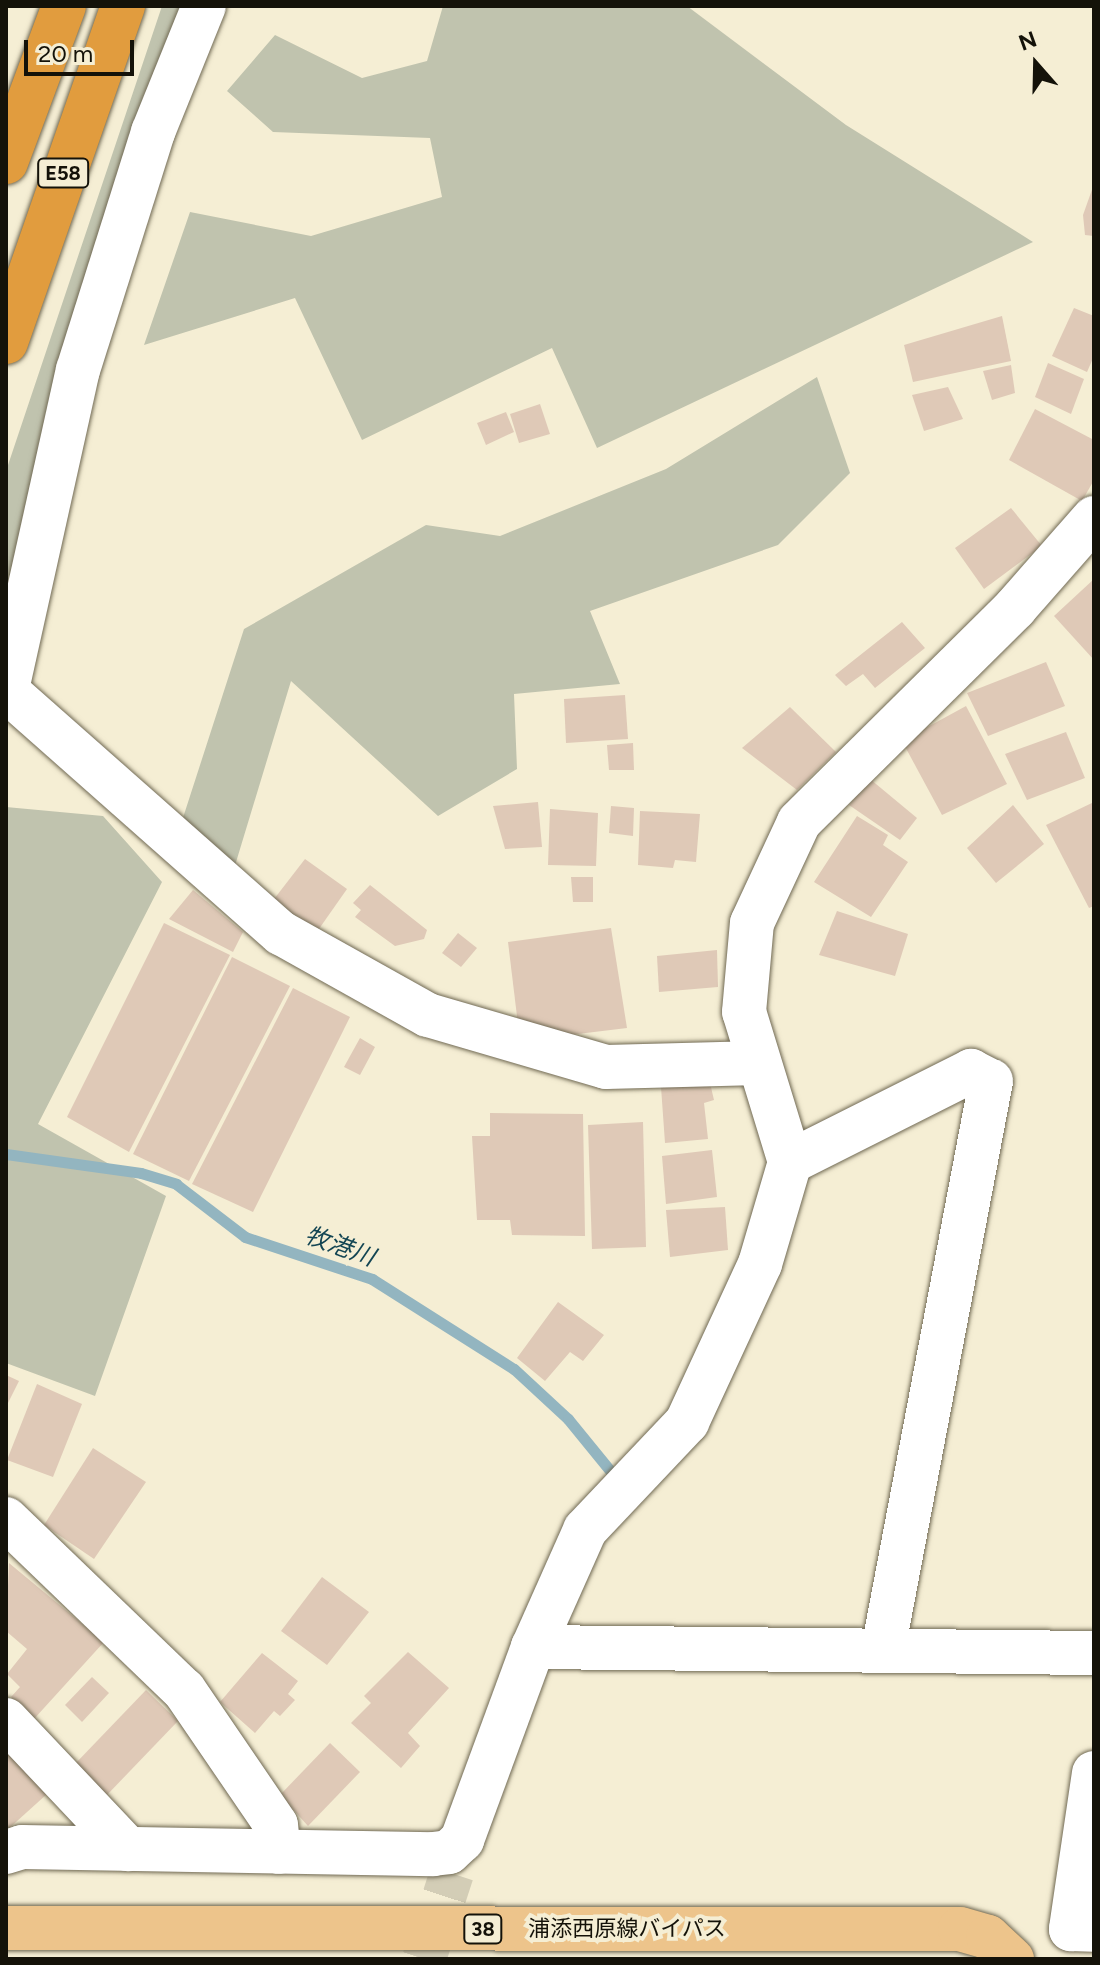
<!DOCTYPE html>
<meta charset="utf-8">
<style>
body{margin:0}
#map{position:relative;width:1100px;height:1965px;overflow:hidden;background:#f5eed4;font-family:Figtree,"Noto Sans JP",sans-serif}
div>[style]{position:absolute}
.green>*{inset:0;background:#c0c3ae}
.stream>*{height:11px;margin:-5.5px;padding:0 5.5px;transform-origin:5.5px;border-radius:5.5px;background:#93b5c0}
.building>*{inset:0;background:#dfc9b7}
.minor-tunnel>*{height:44px;margin-top:-22px;transform-origin:0;background:repeating-linear-gradient(90deg,#d3cdb6 0 44px,transparent 0 66px)}
.roads{filter:drop-shadow(0 0 2px #706953) drop-shadow(0 0 2px #706953)}
.minor>*{height:44px;margin:-22px;padding:0 22px;transform-origin:22px;border-radius:22px;background:#fff}
.major>*{height:44px;margin:-22px;padding:0 22px;transform-origin:22px;border-radius:22px;background:#edc48b}
.highway>*{height:44px;margin:-22px;padding:0 22px;transform-origin:22px;border-radius:22px;background:#e19c3e}
span{translate:-50% -50%;white-space:nowrap;text-align:center;line-height:1.15;-webkit-text-stroke:8px #f5eed4;paint-order:stroke}
.shield-label span{padding:2px 6px;background:#f5eed4;border:2px solid;border-radius:6px;-webkit-text-stroke-width:0}
.shield-label{font-size:20px;color:#141209;font-weight:700}
.street-label{font-size:22px;color:#141209}
.water-label{font-size:24px;color:#134553;font-style:italic}
.frame{position:absolute;inset:0;border:8px solid #141209;pointer-events:none}
.north{position:absolute;left:996px;top:24px;width:80px;height:80px;-webkit-text-stroke:6px #f5eed4;paint-order:stroke;rotate:340deg;font-size:22px;font-weight:700;line-height:32px;text-align:center;color:#141209}
.north::after{content:'';display:block;margin:auto;width:28px;height:36px;background:#141209;clip-path:polygon(50% 0,100% 100%,50% 72%,0 100%)}
.scale{position:absolute;left:24px;top:40px;width:110px;height:36px;box-sizing:border-box;border:4px solid #141209;border-top:0;padding-left:10px;font-size:24px;line-height:28px;white-space:nowrap;color:#141209;-webkit-text-stroke:6px #f5eed4;paint-order:stroke}
</style>
<div id="map">
<div class="green">
<div style="clip-path:polygon(162px 6px,187px 6px,56px 375px,6px 592px,6px 471px)"></div>
<div style="clip-path:polygon(443px 6px,687px 6px,846px 125px,1033px 242px,597px 448px,552px 348px,362px 440px,295px 298px,144px 345px,190px 212px,311px 236px,442px 197px,430px 138px,273px 132px,227px 91px,275px 35px,362px 78px,427px 61px)"></div>
<div style="clip-path:polygon(817px 377px,850px 473px,778px 545px,590px 611px,620px 684px,514px 694px,517px 769px,438px 816px,291px 681px,230px 882px,180px 827px,244px 629px,426px 525px,500px 536px,666px 469px)"></div>
<div style="clip-path:polygon(6px 807px,103px 816px,162px 882px,38px 1124px,166px 1196px,95px 1396px,6px 1363px)"></div>
</div>
<div class="stream">
<div style="left:6px;top:1154px;width:136px;rotate:8deg"></div>
<div style="left:141px;top:1173px;width:37px;rotate:17deg"></div>
<div style="left:176px;top:1184px;width:87px;rotate:37.5deg"></div>
<div style="left:245px;top:1237px;width:134px;rotate:18.3deg"></div>
<div style="left:372px;top:1279px;width:168px;rotate:32.4deg"></div>
<div style="left:514px;top:1369px;width:74px;rotate:42.8deg"></div>
<div style="left:568px;top:1419px;width:70px;rotate:50.8deg"></div>
</div>
<div class="building">
<div style="clip-path:polygon(1094px 184px,1094px 236px,1085px 235px,1083px 215px)"></div>
<div style="clip-path:polygon(1074px 308px,1094px 316px,1094px 356px,1087px 372px,1052px 356px)"></div>
<div style="clip-path:polygon(1002px 316px,1011px 361px,913px 382px,904px 345px)"></div>
<div style="clip-path:polygon(1048px 363px,1084px 379px,1071px 414px,1035px 397px)"></div>
<div style="clip-path:polygon(1011px 365px,1015px 393px,992px 400px,983px 371px)"></div>
<div style="clip-path:polygon(948px 387px,963px 419px,924px 431px,912px 395px)"></div>
<div style="clip-path:polygon(540px 404px,550px 434px,519px 443px,510px 414px)"></div>
<div style="clip-path:polygon(1035px 409px,1094px 440px,1094px 480px,1082px 501px,1009px 460px)"></div>
<div style="clip-path:polygon(506px 412px,514px 432px,486px 445px,477px 423px)"></div>
<div style="clip-path:polygon(1011px 508px,1042px 546px,984px 589px,955px 548px)"></div>
<div style="clip-path:polygon(1094px 579px,1094px 660px,1054px 616px)"></div>
<div style="clip-path:polygon(902px 622px,925px 648px,875px 688px,863px 674px,846px 686px,835px 675px)"></div>
<div style="clip-path:polygon(1046px 662px,1065px 706px,988px 736px,967px 693px)"></div>
<div style="clip-path:polygon(625px 695px,628px 739px,566px 743px,564px 699px)"></div>
<div style="clip-path:polygon(966px 706px,1007px 784px,942px 815px,902px 741px)"></div>
<div style="clip-path:polygon(790px 707px,836px 752px,797px 790px,742px 748px)"></div>
<div style="clip-path:polygon(1066px 732px,1085px 778px,1027px 800px,1005px 754px)"></div>
<div style="clip-path:polygon(633px 743px,634px 770px,609px 770px,607px 745px)"></div>
<div style="clip-path:polygon(870px 779px,917px 818px,900px 840px,849px 805px)"></div>
<div style="clip-path:polygon(538px 802px,542px 847px,505px 849px,493px 806px)"></div>
<div style="clip-path:polygon(1094px 802px,1094px 906px,1089px 908px,1046px 825px)"></div>
<div style="clip-path:polygon(1013px 805px,1044px 844px,996px 883px,967px 848px)"></div>
<div style="clip-path:polygon(611px 806px,634px 808px,633px 836px,609px 833px)"></div>
<div style="clip-path:polygon(550px 809px,598px 813px,596px 866px,548px 865px)"></div>
<div style="clip-path:polygon(640px 811px,700px 814px,696px 862px,675px 860px,673px 868px,638px 865px)"></div>
<div style="clip-path:polygon(857px 816px,888px 835px,883px 845px,908px 862px,871px 917px,814px 882px)"></div>
<div style="clip-path:polygon(305px 859px,347px 889px,314px 936px,271px 903px)"></div>
<div style="clip-path:polygon(571px 877px,593px 877px,593px 902px,573px 902px)"></div>
<div style="clip-path:polygon(370px 885px,427px 930px,424px 939px,395px 946px,355px 917px,361px 910px,353px 903px)"></div>
<div style="clip-path:polygon(193px 890px,243px 932px,233px 952px,169px 919px)"></div>
<div style="clip-path:polygon(837px 911px,908px 934px,895px 976px,819px 955px)"></div>
<div style="clip-path:polygon(164px 923px,230px 955px,129px 1152px,67px 1117px)"></div>
<div style="clip-path:polygon(611px 928px,627px 1028px,520px 1041px,508px 942px)"></div>
<div style="clip-path:polygon(458px 933px,477px 948px,461px 967px,442px 953px)"></div>
<div style="clip-path:polygon(717px 950px,718px 987px,659px 992px,657px 956px)"></div>
<div style="clip-path:polygon(232px 957px,290px 986px,189px 1181px,133px 1154px)"></div>
<div style="clip-path:polygon(293px 988px,350px 1017px,253px 1212px,192px 1184px)"></div>
<div style="clip-path:polygon(360px 1038px,375px 1047px,360px 1075px,344px 1067px)"></div>
<div style="clip-path:polygon(710px 1083px,714px 1100px,704px 1103px,708px 1139px,665px 1143px,661px 1087px)"></div>
<div style="clip-path:polygon(490px 1113px,583px 1114px,585px 1236px,512px 1235px,510px 1220px,477px 1220px,472px 1136px,490px 1136px)"></div>
<div style="clip-path:polygon(643px 1122px,646px 1247px,592px 1249px,588px 1125px)"></div>
<div style="clip-path:polygon(712px 1150px,717px 1197px,666px 1204px,662px 1156px)"></div>
<div style="clip-path:polygon(725px 1207px,728px 1250px,670px 1257px,666px 1210px)"></div>
<div style="clip-path:polygon(558px 1302px,604px 1335px,583px 1361px,570px 1352px,545px 1381px,517px 1358px)"></div>
<div style="clip-path:polygon(6px 1375px,19px 1381px,6px 1407px)"></div>
<div style="clip-path:polygon(37px 1384px,82px 1404px,53px 1477px,7px 1460px)"></div>
<div style="clip-path:polygon(93px 1448px,146px 1482px,94px 1559px,44px 1525px)"></div>
<div style="clip-path:polygon(9px 1563px,104px 1642px,34px 1719px,11px 1697px,20px 1687px,7px 1674px,27px 1649px,6px 1631px)"></div>
<div style="clip-path:polygon(322px 1577px,369px 1612px,327px 1665px,281px 1631px)"></div>
<div style="clip-path:polygon(408px 1652px,449px 1688px,408px 1733px,420px 1746px,401px 1768px,351px 1723px,371px 1703px,364px 1696px)"></div>
<div style="clip-path:polygon(262px 1653px,298px 1681px,288px 1694px,295px 1700px,280px 1716px,274px 1711px,255px 1733px,220px 1702px)"></div>
<div style="clip-path:polygon(92px 1677px,109px 1693px,82px 1722px,65px 1705px)"></div>
<div style="clip-path:polygon(146px 1690px,178px 1721px,106px 1796px,74px 1765px)"></div>
<div style="clip-path:polygon(330px 1743px,360px 1772px,308px 1826px,280px 1795px)"></div>
<div style="clip-path:polygon(6px 1752px,57px 1785px,6px 1831px)"></div>
</div>
<div class="minor-tunnel">
<div style="left:424px;top:1959px;width:90px;rotate:-72deg"></div>
</div>
<div class="roads">
<div class="minor">
<div style="left:7px;top:691px;width:366px;rotate:41.5deg"></div>
<div style="left:281px;top:933px;width:168px;rotate:29.2deg"></div>
<div style="left:428px;top:1015px;width:185px;rotate:16.3deg"></div>
<div style="left:606px;top:1067px;width:153px;rotate:-1.5deg"></div>
<div style="left:6px;top:694px;width:332px;rotate:-77.5deg"></div>
<div style="left:78px;top:370px;width:250px;rotate:-72.5deg"></div>
<div style="left:153px;top:132px;width:136px;rotate:-68deg"></div>
<div style="left:790px;top:1162px;width:203px;rotate:-26.7deg"></div>
<div style="left:971px;top:1071px;width:22px;rotate:27deg"></div>
<div style="left:991px;top:1081px;width:579px;rotate:100.75deg"></div>
<div style="left:6px;top:1519px;width:247px;rotate:43.9deg"></div>
<div style="left:184px;top:1690px;width:163px;rotate:55.7deg"></div>
<div style="left:276px;top:1825px;width:27px;rotate:84deg"></div>
<div style="left:533px;top:1647px;width:561px;rotate:0.61deg"></div>
<div style="left:6px;top:1720px;width:178px;rotate:46.6deg"></div>
<div style="left:1094px;top:1773px;width:158px;rotate:98.4deg"></div>
<div style="left:1071px;top:1929px;width:23px;rotate:2deg"></div>
<div style="left:6px;top:1852px;width:17px;rotate:-17deg"></div>
<div style="left:22px;top:1847px;width:411px;rotate:1deg"></div>
<div style="left:433px;top:1854px;width:16px;rotate:-7deg"></div>
<div style="left:449px;top:1852px;width:18px;rotate:-43deg"></div>
<div style="left:462px;top:1840px;width:206px;rotate:-69.8deg"></div>
<div style="left:533px;top:1647px;width:128px;rotate:-66deg"></div>
<div style="left:585px;top:1530px;width:149px;rotate:-46.6deg"></div>
<div style="left:687px;top:1422px;width:174px;rotate:-65.2deg"></div>
<div style="left:760px;top:1264px;width:106px;rotate:-73.6deg"></div>
<div style="left:790px;top:1162px;width:157px;rotate:-107deg"></div>
<div style="left:744px;top:1012px;width:89px;rotate:-84.9deg"></div>
<div style="left:752px;top:923px;width:111px;rotate:-65deg"></div>
<div style="left:799px;top:822px;width:304px;rotate:-44.7deg"></div>
<div style="left:1015px;top:608px;width:120px;rotate:-48.7deg"></div>
</div>
<div class="major">
<div style="left:6px;top:1928px;width:954px;rotate:0.06deg"></div>
<div style="left:960px;top:1929px;width:29px;rotate:16deg"></div>
<div style="left:988px;top:1937px;width:33px;rotate:43deg"></div>
</div>
<div class="highway">
<div style="left:6px;top:162px;width:166px;rotate:-69.6deg"></div>
<div style="left:6px;top:342px;width:356px;rotate:-70.8deg"></div>
</div>
</div>
<div class="shield-label">
<span style="left:63px;top:173px">E58</span>
<span style="left:483px;top:1929px">38</span>
</div>
<div class="street-label">
<span style="left:627px;top:1929px">浦添西原線バイパス</span>
</div>
<div class="water-label">
<span style="left:340px;top:1246px;rotate:20deg">牧港川</span>
</div>
<div class="frame"></div>
<div class="north">N</div>
<div class="scale">20 m</div>
</div>
